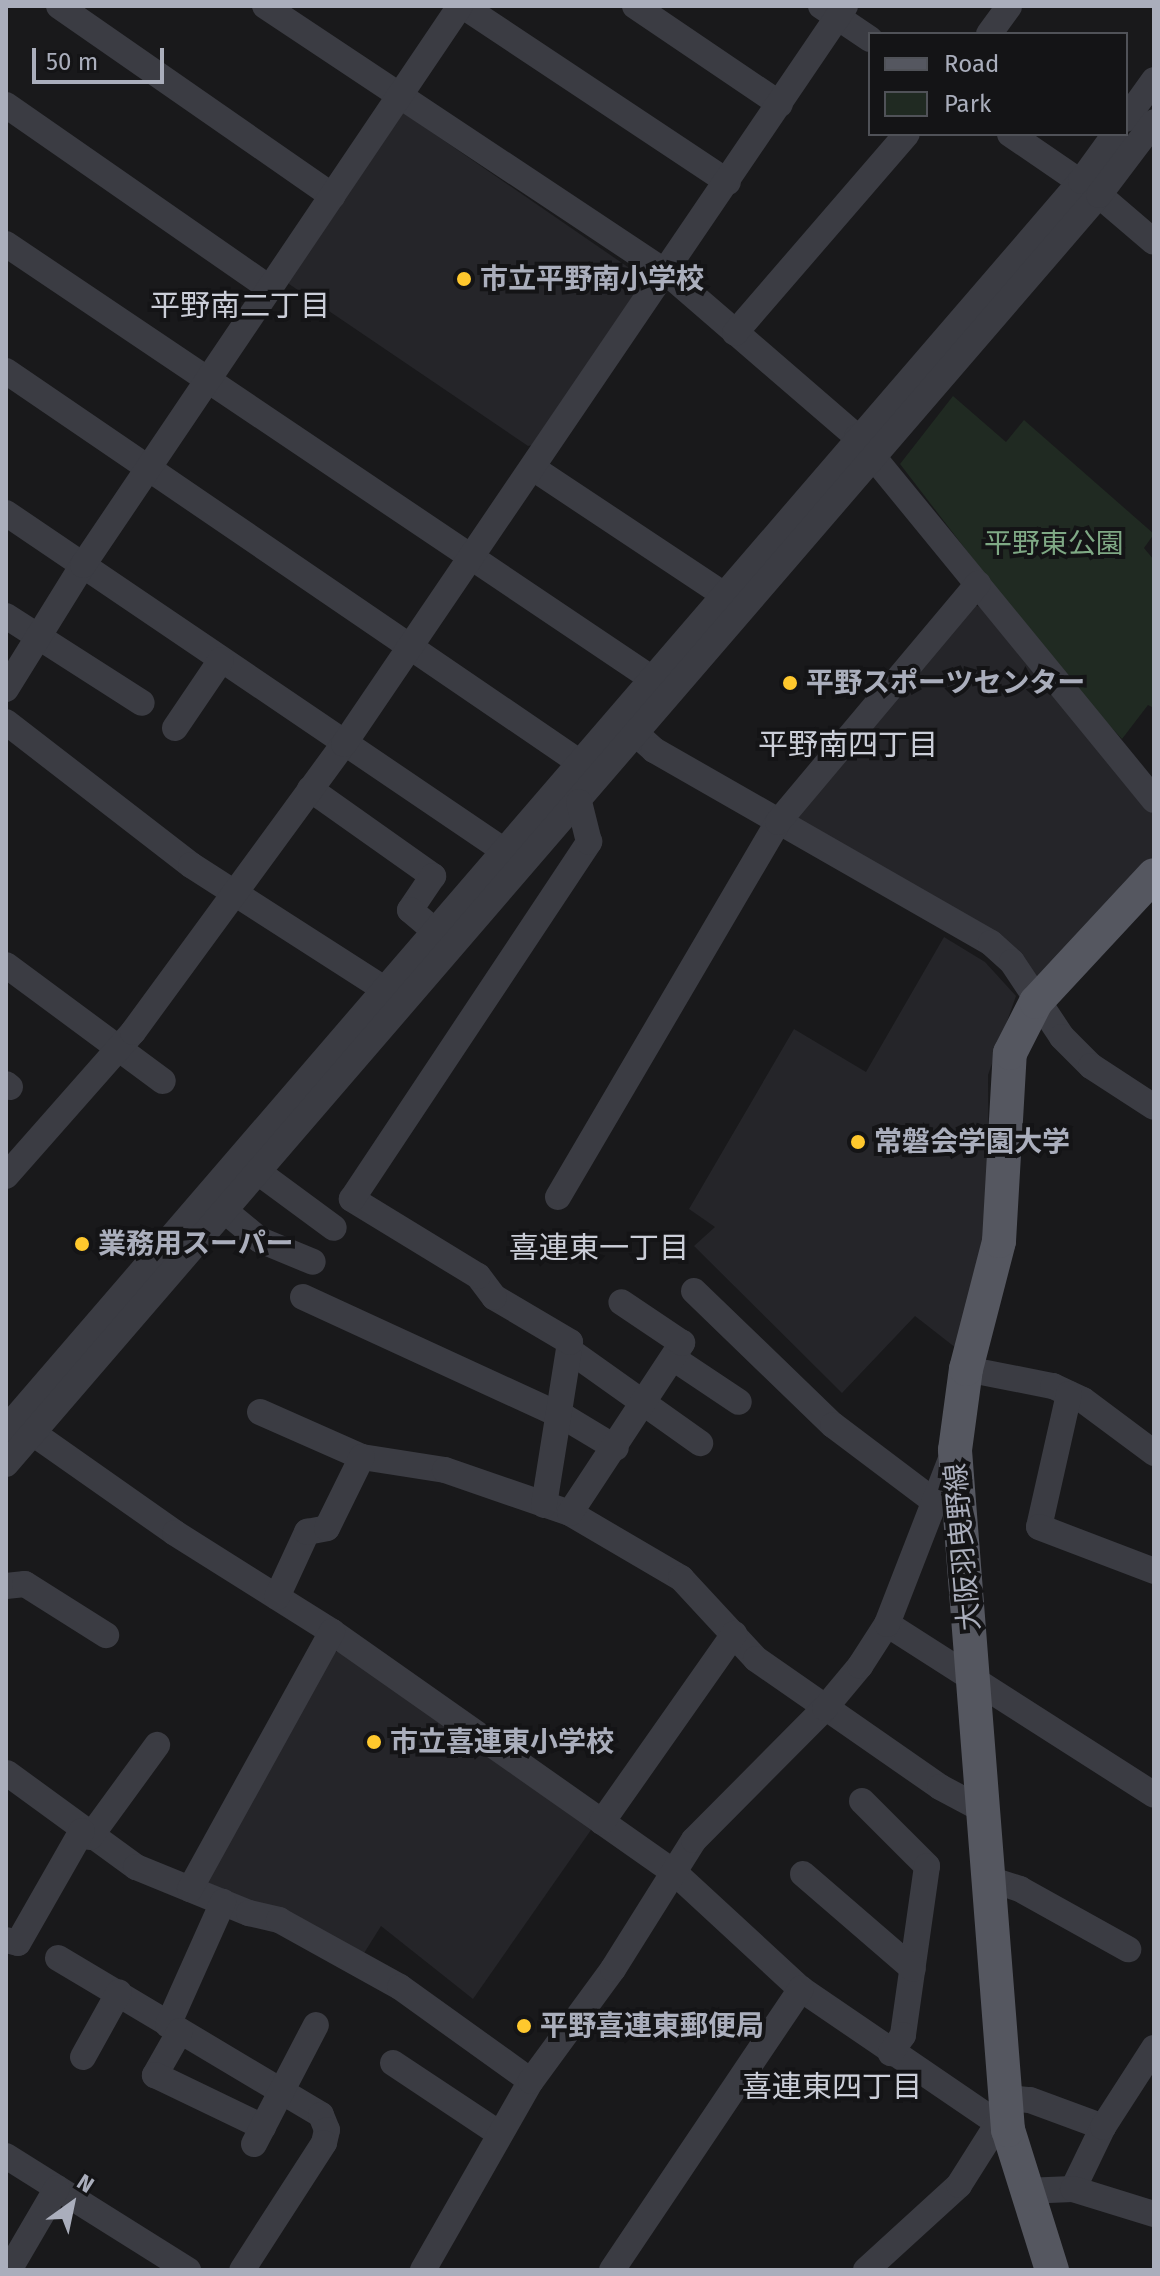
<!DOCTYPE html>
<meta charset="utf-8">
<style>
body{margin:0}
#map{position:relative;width:1160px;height:2276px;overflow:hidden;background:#19191b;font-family:"Fira Sans","Noto Sans JP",sans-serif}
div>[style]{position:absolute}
.built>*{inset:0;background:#252529}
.green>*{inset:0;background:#202a22}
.minor>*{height:26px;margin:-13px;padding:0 13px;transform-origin:13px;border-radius:13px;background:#3b3c43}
.major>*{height:34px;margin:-17px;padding:0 17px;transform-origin:17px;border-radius:17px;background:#555760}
.dots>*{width:22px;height:22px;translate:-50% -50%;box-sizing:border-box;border:4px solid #141416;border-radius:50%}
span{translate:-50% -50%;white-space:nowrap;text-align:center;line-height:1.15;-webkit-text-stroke:8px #141416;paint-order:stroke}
.poi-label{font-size:28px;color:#aaaebc;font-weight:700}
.left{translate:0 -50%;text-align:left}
.park-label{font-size:28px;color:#7fa985}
.street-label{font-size:28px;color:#aaaebc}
.neighbourhood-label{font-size:30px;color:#cbced8}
.frame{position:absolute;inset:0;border:8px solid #aaaebc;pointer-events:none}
.legend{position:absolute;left:868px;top:32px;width:260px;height:104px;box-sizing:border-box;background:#141416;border:2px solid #505258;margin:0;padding:10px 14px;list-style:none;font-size:24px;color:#aaaebc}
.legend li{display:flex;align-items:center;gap:16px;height:40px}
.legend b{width:40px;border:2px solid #505258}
.north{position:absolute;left:32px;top:2164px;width:80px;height:80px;-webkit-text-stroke:6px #141416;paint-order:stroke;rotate:33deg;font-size:22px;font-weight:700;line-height:32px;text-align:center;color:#aaaebc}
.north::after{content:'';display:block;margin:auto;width:28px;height:36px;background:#aaaebc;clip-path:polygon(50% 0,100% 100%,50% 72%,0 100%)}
.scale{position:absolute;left:32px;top:48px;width:132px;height:36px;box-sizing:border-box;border:4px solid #aaaebc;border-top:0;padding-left:10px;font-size:24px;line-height:28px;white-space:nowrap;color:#aaaebc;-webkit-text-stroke:6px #141416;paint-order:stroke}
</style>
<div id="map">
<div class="built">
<div style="clip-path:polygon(401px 111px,638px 274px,643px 289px,538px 444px,528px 446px,289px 284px,289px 275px)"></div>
<div style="clip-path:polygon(972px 605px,982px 607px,1154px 815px,1154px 859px,1035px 978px,793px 817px)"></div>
<div style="clip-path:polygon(944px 937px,985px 962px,1016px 996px,988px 1075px,989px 1232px,956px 1348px,915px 1316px,842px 1393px,694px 1246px,715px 1227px,689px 1209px,794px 1029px,866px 1072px)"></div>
<div style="clip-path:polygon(341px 1650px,591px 1830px,473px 1999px,381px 1926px,361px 1958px,201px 1881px,330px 1654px)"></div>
</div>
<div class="green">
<div style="clip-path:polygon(953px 396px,1006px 442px,1024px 420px,1154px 534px,1144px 548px,1154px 560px,1154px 708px,1148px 705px,1122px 739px,1063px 676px,900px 464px)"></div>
</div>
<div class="minor">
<div style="left:59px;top:6px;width:333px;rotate:34.8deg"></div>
<div style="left:265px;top:6px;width:483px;rotate:33.6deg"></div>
<div style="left:667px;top:273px;width:251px;rotate:40.8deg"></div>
<div style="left:857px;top:437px;width:469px;rotate:50.7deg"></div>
<div style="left:463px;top:6px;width:318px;rotate:33.6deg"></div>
<div style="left:635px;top:6px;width:175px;rotate:34.1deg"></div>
<div style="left:821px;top:6px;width:59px;rotate:34deg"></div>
<div style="left:989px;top:34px;width:34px;rotate:-54deg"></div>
<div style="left:6px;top:105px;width:320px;rotate:34.8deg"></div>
<div style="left:1126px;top:119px;width:48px;rotate:-54.3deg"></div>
<div style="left:1010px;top:134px;width:108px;rotate:34.4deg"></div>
<div style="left:1099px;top:195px;width:72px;rotate:40.5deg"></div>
<div style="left:6px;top:244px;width:777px;rotate:33.94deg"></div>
<div style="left:735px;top:333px;width:263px;rotate:-49.2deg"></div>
<div style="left:6px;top:371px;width:694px;rotate:34.31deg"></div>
<div style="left:533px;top:468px;width:228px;rotate:33.6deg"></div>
<div style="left:6px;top:513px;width:600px;rotate:34.14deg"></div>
<div style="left:6px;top:616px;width:161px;rotate:32.6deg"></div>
<div style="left:6px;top:689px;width:146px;rotate:-58.2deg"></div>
<div style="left:83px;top:565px;width:674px;rotate:-56deg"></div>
<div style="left:6px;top:722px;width:234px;rotate:37.7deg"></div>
<div style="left:191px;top:865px;width:229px;rotate:32.7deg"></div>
<div style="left:623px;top:722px;width:42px;rotate:42.1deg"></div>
<div style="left:654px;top:750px;width:388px;rotate:29.8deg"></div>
<div style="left:991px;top:943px;width:28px;rotate:42deg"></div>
<div style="left:1012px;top:962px;width:90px;rotate:56.3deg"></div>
<div style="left:1062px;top:1037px;width:41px;rotate:45deg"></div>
<div style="left:1091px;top:1066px;width:75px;rotate:33.1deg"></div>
<div style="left:175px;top:728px;width:82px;rotate:-55.9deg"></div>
<div style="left:310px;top:789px;width:151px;rotate:35.3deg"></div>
<div style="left:433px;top:876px;width:41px;rotate:124.1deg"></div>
<div style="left:410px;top:910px;width:31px;rotate:40deg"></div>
<div style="left:6px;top:965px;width:195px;rotate:36.5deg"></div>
<div style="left:6px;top:1084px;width:5px;rotate:37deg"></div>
<div style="left:258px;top:1172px;width:94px;rotate:36.4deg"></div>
<div style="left:6px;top:1176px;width:192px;rotate:-48.6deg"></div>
<div style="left:133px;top:1032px;width:357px;rotate:-53.8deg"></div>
<div style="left:344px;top:744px;width:892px;rotate:-55.83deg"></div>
<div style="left:558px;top:1197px;width:435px;rotate:-59.6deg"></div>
<div style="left:778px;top:822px;width:311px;rotate:-50deg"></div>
<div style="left:225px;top:1211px;width:45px;rotate:39.6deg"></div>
<div style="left:260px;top:1240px;width:57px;rotate:22.5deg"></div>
<div style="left:694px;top:1291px;width:193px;rotate:44deg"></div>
<div style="left:833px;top:1425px;width:128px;rotate:37deg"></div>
<div style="left:303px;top:1297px;width:289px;rotate:24.7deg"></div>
<div style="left:566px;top:1418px;width:58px;rotate:31deg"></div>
<div style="left:569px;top:1350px;width:161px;rotate:35.4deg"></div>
<div style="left:673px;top:1358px;width:79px;rotate:33.7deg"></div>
<div style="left:966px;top:1369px;width:89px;rotate:11.1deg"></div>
<div style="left:1053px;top:1386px;width:33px;rotate:25deg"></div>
<div style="left:1083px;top:1400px;width:89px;rotate:36.7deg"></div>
<div style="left:1069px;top:1394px;width:136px;rotate:102.7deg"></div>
<div style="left:1039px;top:1527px;width:123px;rotate:20.9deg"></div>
<div style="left:260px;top:1412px;width:111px;rotate:23.8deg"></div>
<div style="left:362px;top:1457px;width:84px;rotate:8.9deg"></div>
<div style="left:445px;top:1470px;width:132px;rotate:19deg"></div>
<div style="left:570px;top:1513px;width:129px;rotate:30.4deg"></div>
<div style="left:681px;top:1578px;width:110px;rotate:47.2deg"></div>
<div style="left:756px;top:1659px;width:224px;rotate:34.8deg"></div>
<div style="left:940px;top:1787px;width:49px;rotate:28.1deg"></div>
<div style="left:20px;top:1424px;width:189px;rotate:35.1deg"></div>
<div style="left:175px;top:1533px;width:186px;rotate:32.2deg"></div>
<div style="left:332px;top:1632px;width:418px;rotate:35.1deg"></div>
<div style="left:674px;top:1872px;width:173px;rotate:42.7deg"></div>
<div style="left:801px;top:1989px;width:250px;rotate:34.3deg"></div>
<div style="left:6px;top:1429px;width:1647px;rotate:-49.26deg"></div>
<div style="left:1081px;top:181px;width:58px;rotate:-54.1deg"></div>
<div style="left:6px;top:1464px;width:1675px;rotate:-49.26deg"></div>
<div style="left:1099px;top:195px;width:91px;rotate:-53deg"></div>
<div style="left:544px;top:1505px;width:165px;rotate:-80.9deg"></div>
<div style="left:570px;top:1342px;width:88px;rotate:-149.4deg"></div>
<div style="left:494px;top:1297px;width:26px;rotate:-127deg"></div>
<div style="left:478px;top:1276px;width:148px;rotate:-148.6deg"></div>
<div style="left:352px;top:1199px;width:429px;rotate:-56.4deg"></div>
<div style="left:589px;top:842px;width:41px;rotate:-104deg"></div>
<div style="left:570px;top:1513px;width:204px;rotate:-56.6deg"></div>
<div style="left:682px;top:1343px;width:73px;rotate:-146.1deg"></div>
<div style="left:6px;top:1586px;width:19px;rotate:-6deg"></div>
<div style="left:25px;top:1584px;width:96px;rotate:32.2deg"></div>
<div style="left:277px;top:1597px;width:72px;rotate:-65.2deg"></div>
<div style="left:307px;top:1532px;width:20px;rotate:-11deg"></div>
<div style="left:327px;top:1528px;width:79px;rotate:-63.8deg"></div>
<div style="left:887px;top:1624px;width:317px;rotate:32.6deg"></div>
<div style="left:7px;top:1773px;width:160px;rotate:36.1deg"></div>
<div style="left:136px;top:1867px;width:122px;rotate:22.2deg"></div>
<div style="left:249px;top:1913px;width:31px;rotate:13deg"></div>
<div style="left:279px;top:1920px;width:138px;rotate:29deg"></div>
<div style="left:400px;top:1987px;width:161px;rotate:35.7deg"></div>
<div style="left:862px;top:1801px;width:92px;rotate:45deg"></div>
<div style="left:927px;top:1866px;width:171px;rotate:98.1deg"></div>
<div style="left:903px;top:2035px;width:22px;rotate:124deg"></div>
<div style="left:602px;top:1822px;width:230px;rotate:-54.9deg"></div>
<div style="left:90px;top:1837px;width:114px;rotate:-53.9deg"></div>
<div style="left:803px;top:1874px;width:145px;rotate:40.8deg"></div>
<div style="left:989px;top:1879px;width:33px;rotate:18deg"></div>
<div style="left:1020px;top:1889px;width:124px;rotate:29.1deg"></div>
<div style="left:190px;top:1889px;width:294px;rotate:-61.1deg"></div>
<div style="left:6px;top:1940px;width:12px;rotate:14deg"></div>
<div style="left:18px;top:1943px;width:129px;rotate:-60.3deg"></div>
<div style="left:58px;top:1958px;width:306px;rotate:30.8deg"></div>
<div style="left:321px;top:2115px;width:16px;rotate:68deg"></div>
<div style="left:327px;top:2130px;width:13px;rotate:103deg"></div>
<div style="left:324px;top:2143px;width:151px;rotate:122.8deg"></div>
<div style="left:168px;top:2025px;width:135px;rotate:-65.9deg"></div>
<div style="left:180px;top:2031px;width:51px;rotate:119.6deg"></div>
<div style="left:155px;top:2075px;width:120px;rotate:25.7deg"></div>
<div style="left:83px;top:2057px;width:74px;rotate:-61deg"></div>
<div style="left:393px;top:2063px;width:128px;rotate:33.6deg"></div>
<div style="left:1006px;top:2098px;width:24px;rotate:5deg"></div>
<div style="left:1030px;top:2100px;width:78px;rotate:20.3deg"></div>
<div style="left:254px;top:2144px;width:134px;rotate:-62.5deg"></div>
<div style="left:6px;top:2156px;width:215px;rotate:32.1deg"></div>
<div style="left:1073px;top:2189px;width:69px;rotate:-64.2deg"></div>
<div style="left:1103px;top:2127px;width:94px;rotate:-57.2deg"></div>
<div style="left:1024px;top:2191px;width:49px;rotate:-2.3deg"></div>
<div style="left:1073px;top:2189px;width:85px;rotate:17.2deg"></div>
<div style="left:9px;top:2270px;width:95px;rotate:-59.7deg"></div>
<div style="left:423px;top:2270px;width:218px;rotate:-60.3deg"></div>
<div style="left:531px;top:2081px;width:139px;rotate:-53.8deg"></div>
<div style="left:613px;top:1969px;width:152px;rotate:-57.9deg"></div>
<div style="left:694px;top:1840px;width:186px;rotate:-45.2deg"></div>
<div style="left:825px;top:1708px;width:55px;rotate:-50.2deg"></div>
<div style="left:860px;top:1666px;width:50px;rotate:-57.3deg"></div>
<div style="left:887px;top:1624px;width:180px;rotate:-68.8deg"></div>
<div style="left:612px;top:2270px;width:339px;rotate:-56.1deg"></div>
<div style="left:866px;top:2270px;width:126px;rotate:-42.4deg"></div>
<div style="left:959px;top:2185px;width:71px;rotate:-57.7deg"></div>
</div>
<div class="major">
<div style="left:1052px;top:2270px;width:147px;rotate:-107.4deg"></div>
<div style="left:1008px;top:2130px;width:682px;rotate:-94.46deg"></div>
<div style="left:955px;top:1450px;width:82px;rotate:-82.3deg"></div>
<div style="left:966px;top:1369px;width:132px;rotate:-75.5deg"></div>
<div style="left:999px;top:1241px;width:188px;rotate:-86.7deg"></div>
<div style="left:1010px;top:1053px;width:57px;rotate:-63deg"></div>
<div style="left:1036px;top:1002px;width:173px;rotate:-47.1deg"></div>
</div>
<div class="dots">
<div style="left:464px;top:279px;background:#ffc82d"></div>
<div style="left:790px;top:683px;background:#ffc82d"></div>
<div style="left:858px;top:1142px;background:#ffc82d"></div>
<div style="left:82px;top:1244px;background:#ffc82d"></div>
<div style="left:374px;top:1742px;background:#ffc82d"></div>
<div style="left:524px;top:2026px;background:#ffc82d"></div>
</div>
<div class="poi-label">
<span class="left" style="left:480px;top:279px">市立平野南小学校</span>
<span class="left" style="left:806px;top:683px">平野スポーツセンター</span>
<span class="left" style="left:874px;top:1142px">常磐会学園大学</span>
<span class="left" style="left:98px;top:1244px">業務用スーパー</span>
<span class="left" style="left:390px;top:1742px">市立喜連東小学校</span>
<span class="left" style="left:540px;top:2026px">平野喜連東郵便局</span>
</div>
<div class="park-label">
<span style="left:1054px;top:544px">平野東公園</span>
</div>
<div class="street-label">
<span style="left:963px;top:1547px;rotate:-95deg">大阪羽曳野線</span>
</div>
<div class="neighbourhood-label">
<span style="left:240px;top:306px">平野南二丁目</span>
<span style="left:848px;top:745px">平野南四丁目</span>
<span style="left:599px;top:1248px">喜連東一丁目</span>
<span style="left:832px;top:2087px">喜連東四丁目</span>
</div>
<div class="frame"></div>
<ul class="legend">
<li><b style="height:10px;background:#555760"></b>Road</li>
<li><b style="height:22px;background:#202a22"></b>Park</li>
</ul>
<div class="north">N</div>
<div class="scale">50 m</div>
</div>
